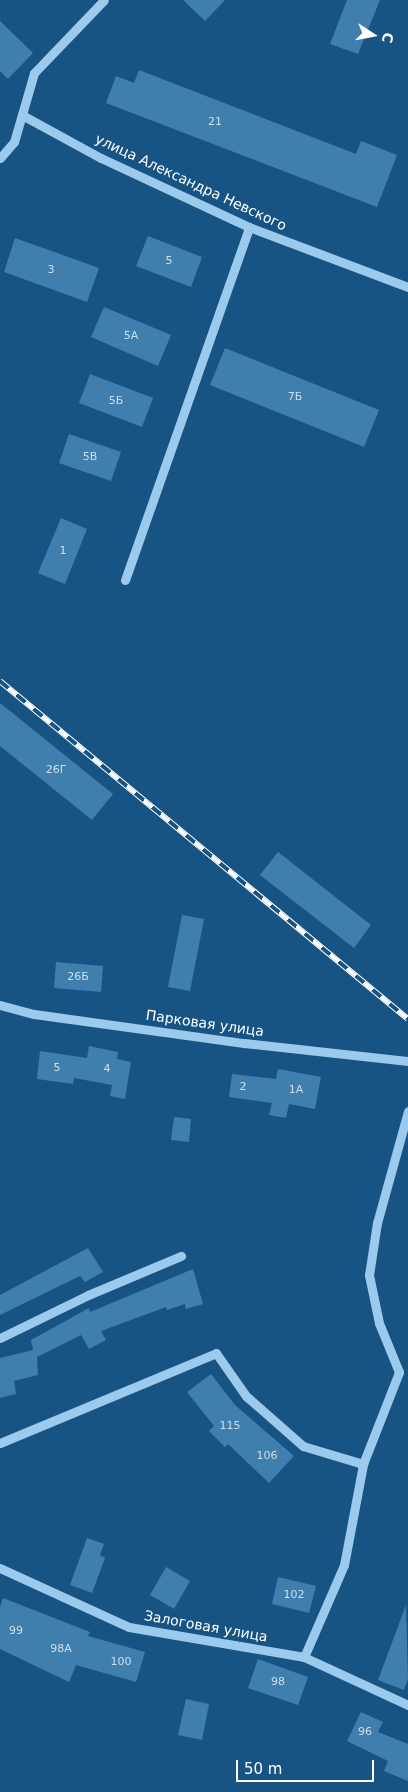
<!DOCTYPE html>
<meta charset="utf-8">
<style>
body{margin:0}
#map{position:relative;width:408px;height:1792px;overflow:hidden;background:#185483;font-family:"DejaVu Sans",sans-serif}
div>[style]{position:absolute}
.building>*{inset:0;background:#407ead}
.minor>*{height:9px;margin:-4.5px;padding:0 4.5px;transform-origin:4.5px;border-radius:4.5px;background:#9ccaec}
.rail>*{height:5.5px;margin-top:-2.75px;transform-origin:0;background:repeating-linear-gradient(90deg,#185483 0 11px,#fff 0 22px);box-sizing:border-box;border-block:1px solid #fff}
span{translate:-50% -50%;white-space:nowrap;text-align:center;line-height:1.15;-webkit-text-stroke:4px #185483;paint-order:stroke}
.number-label{font-size:11px;color:#cfdfea}
.number-label span{-webkit-text-stroke-width:0}
.street-label{font-size:14px;color:#fff}
.north{position:absolute;left:348px;top:10px;width:50px;height:50px;-webkit-text-stroke:4px #185483;paint-order:stroke;rotate:101deg;font-size:14px;font-weight:700;line-height:20px;text-align:center;color:#fff}
.north::after{content:'';display:block;margin:auto;width:18px;height:22px;background:#fff;clip-path:polygon(50% 0,100% 100%,50% 72%,0 100%)}
.scale{position:absolute;left:236px;top:1760px;width:138px;height:22px;box-sizing:border-box;border:2px solid #fff;border-top:0;padding-left:6px;font-size:15px;line-height:18px;white-space:nowrap;color:#fff;-webkit-text-stroke:4px #185483;paint-order:stroke}
</style>
<div id="map">
<div class="building">
<div style="clip-path:polygon(183px 0,225px 0,205px 21px)"></div>
<div style="clip-path:polygon(347px 0,380px 0,358px 54px,330px 44px)"></div>
<div style="clip-path:polygon(0 21px,33px 53px,8px 79px,0 71px)"></div>
<div style="clip-path:polygon(139px 70px,356px 154px,361px 141px,397px 155px,377px 207px,106px 103px,116px 76px,134px 83px)"></div>
<div style="clip-path:polygon(148px 236px,202px 257px,191px 287px,136px 266px)"></div>
<div style="clip-path:polygon(15px 238px,99px 268px,87px 302px,4px 272px)"></div>
<div style="clip-path:polygon(104px 307px,171px 335px,158px 366px,91px 337px)"></div>
<div style="clip-path:polygon(225px 348px,379px 410px,364px 447px,210px 385px)"></div>
<div style="clip-path:polygon(90px 374px,153px 398px,142px 427px,79px 403px)"></div>
<div style="clip-path:polygon(69px 434px,121px 452px,111px 481px,59px 463px)"></div>
<div style="clip-path:polygon(61px 518px,87px 529px,65px 584px,38px 573px)"></div>
<div style="clip-path:polygon(0 703px,113px 794px,92px 820px,0 746px)"></div>
<div style="clip-path:polygon(278px 852px,371px 925px,354px 948px,260px 875px)"></div>
<div style="clip-path:polygon(182px 915px,204px 919px,190px 991px,168px 987px)"></div>
<div style="clip-path:polygon(56px 962px,103px 966px,101px 992px,54px 988px)"></div>
<div style="clip-path:polygon(89px 1046px,118px 1052px,117px 1059px,131px 1062px,125px 1099px,110px 1096px,112px 1085px,74px 1078px,73px 1084px,37px 1079px,40px 1051px,87px 1058px)"></div>
<div style="clip-path:polygon(278px 1069px,321px 1077px,315px 1109px,289px 1104px,286px 1118px,269px 1115px,272px 1103px,229px 1097px,232px 1074px,276px 1079px)"></div>
<div style="clip-path:polygon(174px 1117px,191px 1119px,189px 1142px,171px 1140px)"></div>
<div style="clip-path:polygon(88px 1248px,103px 1272px,85px 1282px,80px 1276px,0 1315px,0 1295px)"></div>
<div style="clip-path:polygon(193px 1269px,203px 1304px,186px 1309px,185px 1304px,167px 1310px,166px 1307px,101px 1331px,106px 1340px,89px 1349px,81px 1335px,37px 1357px,38px 1375px,14px 1381px,16px 1394px,0 1398px,0 1358px,33px 1350px,31px 1340px,89px 1308px,90px 1312px)"></div>
<div style="clip-path:polygon(211px 1374px,235px 1405px,294px 1456px,269px 1483px,228px 1444px,225px 1447px,209px 1431px,214px 1426px,187px 1392px)"></div>
<div style="clip-path:polygon(87px 1538px,104px 1544px,100px 1555px,105px 1558px,92px 1593px,70px 1585px)"></div>
<div style="clip-path:polygon(166px 1567px,190px 1581px,174px 1609px,150px 1595px)"></div>
<div style="clip-path:polygon(278px 1577px,316px 1586px,309px 1613px,272px 1604px)"></div>
<div style="clip-path:polygon(3px 1598px,90px 1632px,88px 1636px,145px 1652px,136px 1682px,76px 1665px,69px 1682px,0 1649px,0 1607px)"></div>
<div style="clip-path:polygon(406px 1605px,408px 1679px,404px 1690px,378px 1680px)"></div>
<div style="clip-path:polygon(258px 1659px,308px 1677px,298px 1705px,248px 1688px)"></div>
<div style="clip-path:polygon(186px 1699px,209px 1704px,202px 1740px,178px 1735px)"></div>
<div style="clip-path:polygon(361px 1712px,383px 1722px,378px 1732px,408px 1744px,408px 1781px,384px 1771px,388px 1761px,347px 1741px)"></div>
</div>
<div class="minor">
<div style="left:22px;top:115px;width:90px;rotate:28.6deg"></div>
<div style="left:101px;top:158px;width:163px;rotate:25deg"></div>
<div style="left:249px;top:227px;width:170px;rotate:20.7deg"></div>
<div style="left:0;top:158px;width:21px;rotate:-49deg"></div>
<div style="left:14px;top:142px;width:72px;rotate:-73.8deg"></div>
<div style="left:34px;top:73px;width:101px;rotate:-46.2deg"></div>
<div style="left:125px;top:580px;width:374px;rotate:-70.6deg"></div>
<div style="left:0;top:1005px;width:35px;rotate:15deg"></div>
<div style="left:34px;top:1014px;width:212px;rotate:7.9deg"></div>
<div style="left:244px;top:1043px;width:165px;rotate:6.3deg"></div>
<div style="left:0;top:1338px;width:98px;rotate:-26deg"></div>
<div style="left:88px;top:1295px;width:101px;rotate:-22.8deg"></div>
<div style="left:0;top:1443px;width:234px;rotate:-22.6deg"></div>
<div style="left:216px;top:1353px;width:52px;rotate:55.1deg"></div>
<div style="left:246px;top:1396px;width:76px;rotate:41.3deg"></div>
<div style="left:303px;top:1446px;width:63px;rotate:16.7deg"></div>
<div style="left:0;top:1568px;width:142px;rotate:24.6deg"></div>
<div style="left:129px;top:1627px;width:178px;rotate:9.7deg"></div>
<div style="left:304px;top:1657px;width:115px;rotate:24.8deg"></div>
<div style="left:304px;top:1657px;width:100px;rotate:-66.5deg"></div>
<div style="left:344px;top:1565px;width:103px;rotate:-79.3deg"></div>
<div style="left:363px;top:1464px;width:99px;rotate:-68.6deg"></div>
<div style="left:399px;top:1372px;width:53px;rotate:-112.2deg"></div>
<div style="left:379px;top:1323px;width:49px;rotate:-101.8deg"></div>
<div style="left:369px;top:1275px;width:53px;rotate:-81.3deg"></div>
<div style="left:377px;top:1223px;width:116px;rotate:-74.5deg"></div>
</div>
<div class="rail">
<div style="left:0;top:681px;width:530px;rotate:39.64deg"></div>
</div>
<div class="number-label">
<span style="left:215px;top:122px">21</span>
<span style="left:169px;top:261px">5</span>
<span style="left:51px;top:270px">3</span>
<span style="left:131px;top:336px">5А</span>
<span style="left:295px;top:397px">7Б</span>
<span style="left:116px;top:401px">5Б</span>
<span style="left:90px;top:457px">5В</span>
<span style="left:63px;top:551px">1</span>
<span style="left:56px;top:770px">26Г</span>
<span style="left:78px;top:977px">26Б</span>
<span style="left:57px;top:1068px">5</span>
<span style="left:107px;top:1069px">4</span>
<span style="left:243px;top:1087px">2</span>
<span style="left:296px;top:1090px">1А</span>
<span style="left:230px;top:1426px">115</span>
<span style="left:267px;top:1456px">106</span>
<span style="left:294px;top:1595px">102</span>
<span style="left:16px;top:1631px">99</span>
<span style="left:61px;top:1649px">98А</span>
<span style="left:121px;top:1662px">100</span>
<span style="left:278px;top:1682px">98</span>
<span style="left:365px;top:1732px">96</span>
</div>
<div class="street-label">
<span style="left:191px;top:182px;rotate:25deg">улица Александра Невского</span>
<span style="left:205px;top:1023px;rotate:8deg">Парковая улица</span>
<span style="left:206px;top:1626px;rotate:10deg">Залоговая улица</span>
</div>
<div class="north">С</div>
<div class="scale">50 m</div>
</div>
